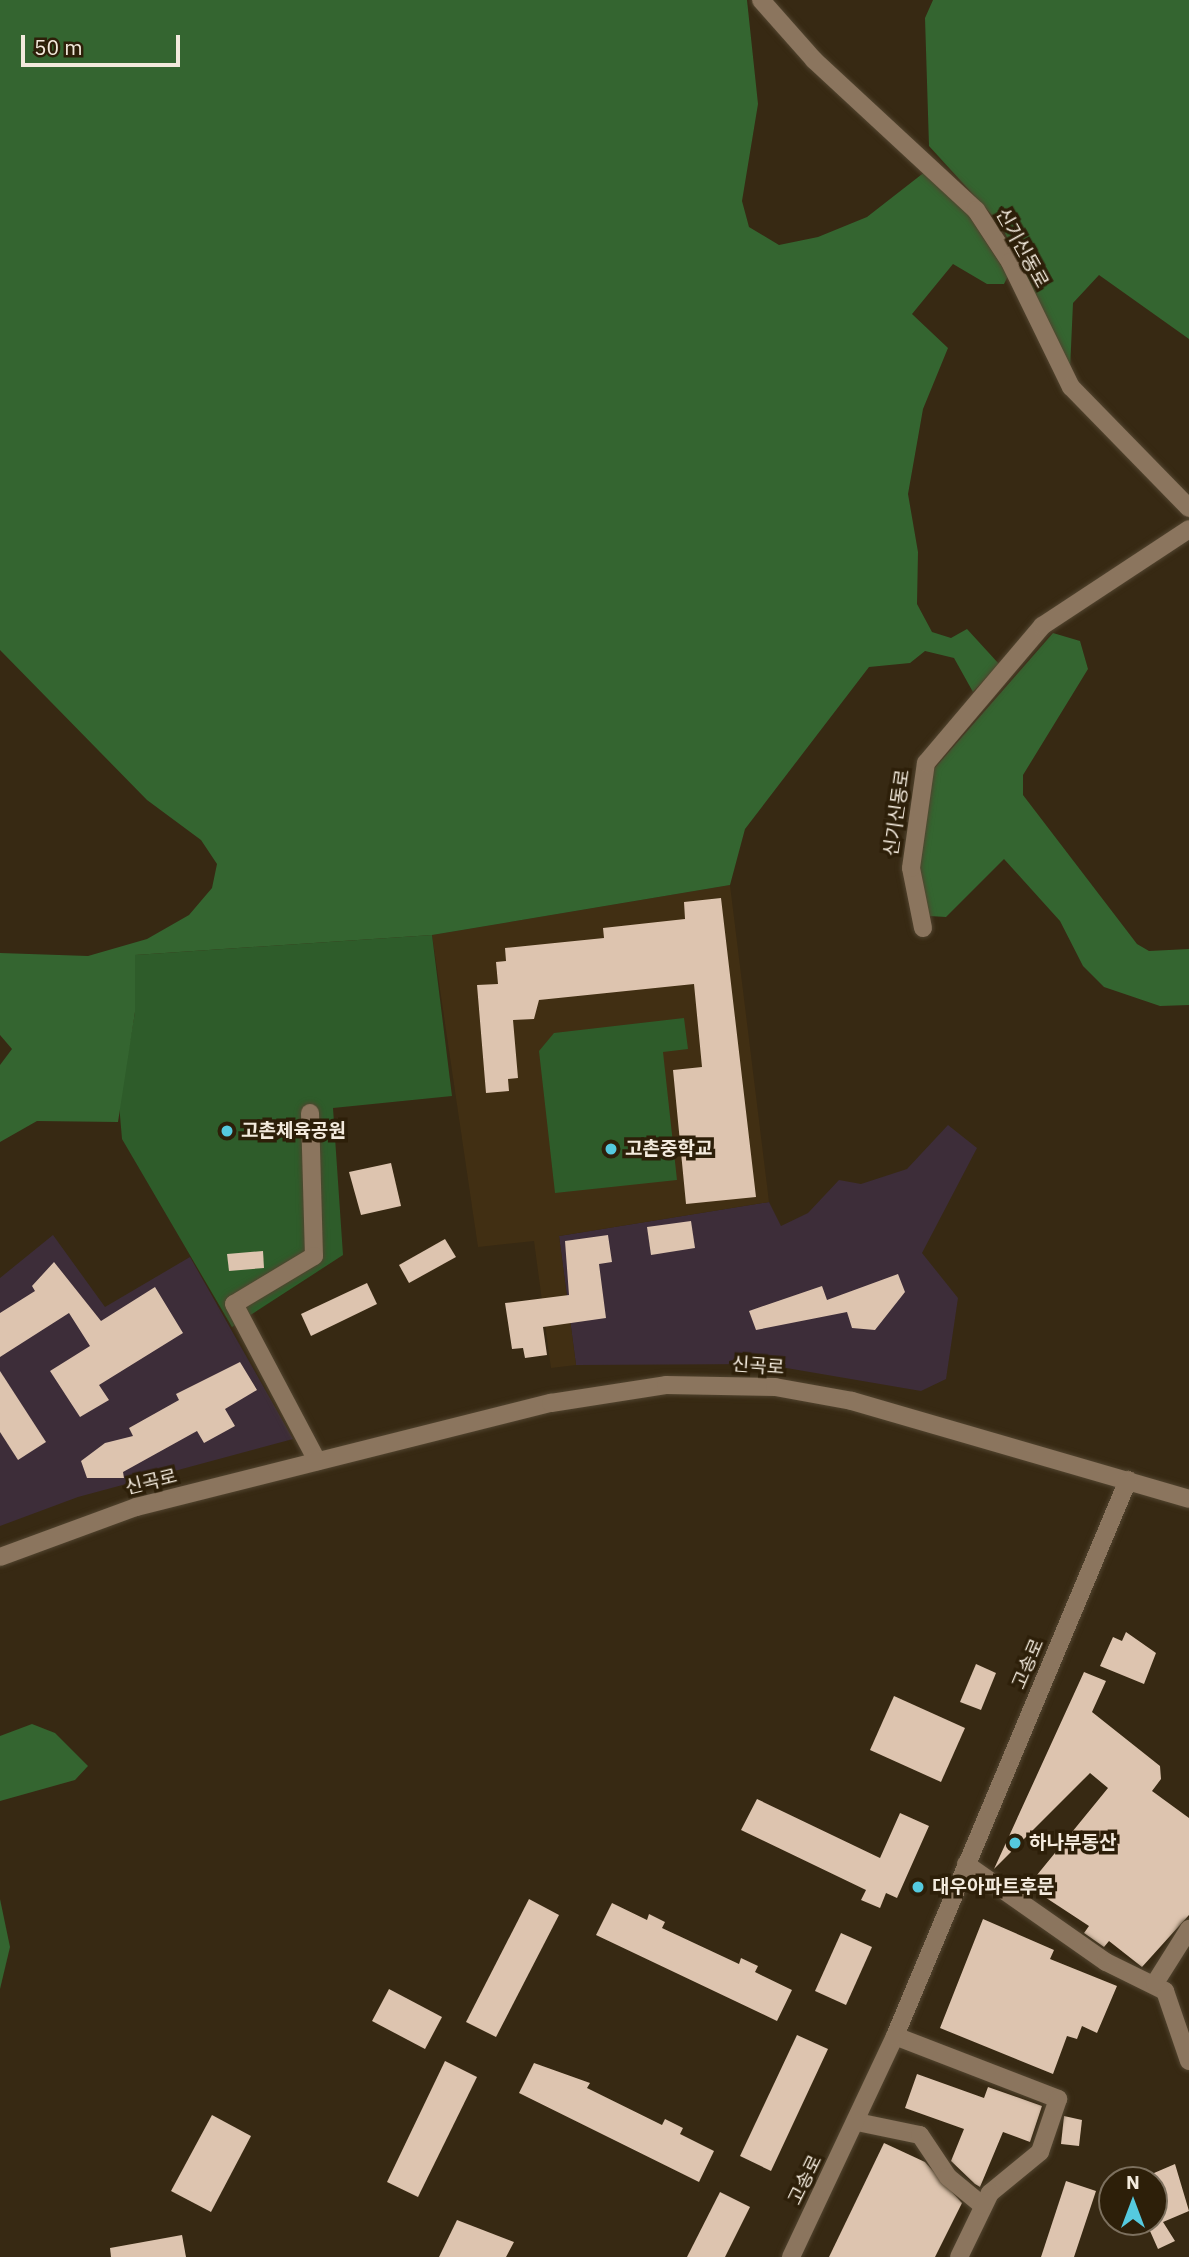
<!DOCTYPE html>
<meta charset="utf-8">
<style>
body{margin:0}
#map{position:relative;width:1189px;height:2257px;overflow:hidden;background:#372913;font-family:"IBM Plex Sans","Noto Sans KR",sans-serif}
div>[style]{position:absolute}
.industrial>*{inset:0;background:#3d2d39}
.built>*{inset:0;background:#412f13}
.green>*{inset:0;background:#2e5c2a}
.forest>*{inset:0;background:#346530}
.building>*{inset:0;background:#ddc4af}
.roads{filter:drop-shadow(0 0 2px #51442f) drop-shadow(0 0 2px #51442f)}
.minor>*{height:18px;margin:-9px;padding:0 9px;transform-origin:9px;border-radius:9px;background:#8b755e}
.dots>*{width:19px;height:19px;translate:-50% -50%;box-sizing:border-box;border:4px solid #2d1f09;border-radius:50%}
span{translate:-50% -50%;white-space:nowrap;text-align:center;line-height:1.15;-webkit-text-stroke:7px #2d1f09;paint-order:stroke}
.street-label{font-size:19px;color:#f3eadd}
.poi-label{font-size:19px;color:#f3eadd;font-weight:700}
.left{translate:0 -50%;text-align:left}
.north{position:absolute;left:1098px;top:2166px;width:70px;height:70px;box-sizing:border-box;background:#2d1f09;border:2px solid #7c705e;border-radius:50%;rotate:0deg;font-size:19px;font-weight:700;line-height:28px;text-align:center;color:#f3eadd}
.north::after{content:'';display:block;margin:auto;width:24px;height:32px;background:#55cadf;clip-path:polygon(50% 0,100% 100%,50% 72%,0 100%)}
.scale{position:absolute;left:21px;top:35px;width:159px;height:32px;box-sizing:border-box;border:4px solid #f3eadd;border-top:0;padding-left:9px;font-size:21px;line-height:24px;white-space:nowrap;color:#f3eadd;-webkit-text-stroke:5px #2d1f09;paint-order:stroke}
</style>
<div id="map">
<div class="industrial">
<div style="clip-path:polygon(948px 1125px,977px 1148px,922px 1253px,958px 1298px,946px 1379px,921px 1391px,763px 1364px,576px 1365px,559px 1236px,769px 1202px,781px 1226px,808px 1213px,839px 1180px,861px 1184px,907px 1169px)"></div>
<div style="clip-path:polygon(53px 1235px,105px 1307px,190px 1257px,293px 1439px,78px 1497px,0 1526px,0 1278px)"></div>
</div>
<div class="built">
<div style="clip-path:polygon(730px 885px,769px 1202px,559px 1236px,576px 1365px,551px 1368px,534px 1241px,478px 1247px,432px 935px)"></div>
</div>
<div class="green">
<div style="clip-path:polygon(432px 935px,452px 1096px,333px 1108px,343px 1255px,232px 1327px,122px 1139px,119px 1104px,135px 1012px,135px 955px)"></div>
<div style="clip-path:polygon(684px 1018px,688px 1049px,663px 1052px,677px 1180px,555px 1193px,539px 1051px,554px 1033px)"></div>
</div>
<div class="forest">
<div style="clip-path:polygon(0 0,747px 0,758px 104px,742px 201px,749px 227px,779px 245px,818px 237px,867px 217px,926px 171px,960px 202px,1008px 276px,1004px 284px,987px 284px,953px 264px,912px 314px,948px 348px,923px 409px,908px 494px,918px 552px,917px 604px,932px 632px,951px 638px,967px 629px,999px 664px,973px 692px,954px 658px,925px 651px,910px 663px,869px 667px,745px 829px,730px 885px,432px 935px,135px 955px,135px 1012px,118px 1122px,37px 1121px,0 1142px,0 1065px,12px 1049px,0 1035px,0 953px,88px 956px,147px 939px,189px 915px,212px 888px,217px 864px,201px 840px,147px 800px,0 650px)"></div>
<div style="clip-path:polygon(933px 0,1189px 0,1189px 339px,1099px 275px,1073px 303px,1070px 370px,1001px 225px,929px 146px,925px 18px)"></div>
<div style="clip-path:polygon(1053px 633px,1080px 641px,1088px 669px,1023px 775px,1023px 795px,1137px 944px,1149px 951px,1189px 949px,1189px 1005px,1160px 1006px,1104px 987px,1083px 966px,1060px 921px,1004px 859px,946px 917px,929px 916px,919px 861px,933px 770px)"></div>
<div style="clip-path:polygon(32px 1724px,55px 1733px,88px 1766px,75px 1780px,0 1801px,0 1736px)"></div>
<div style="clip-path:polygon(0 1899px,10px 1947px,0 1989px)"></div>
</div>
<div class="building">
<div style="clip-path:polygon(721px 898px,756px 1197px,686px 1204px,673px 1070px,702px 1067px,694px 984px,539px 1000px,534px 1019px,513px 1020px,518px 1078px,508px 1079px,509px 1091px,486px 1093px,477px 985px,498px 984px,496px 962px,506px 961px,505px 948px,604px 938px,603px 928px,685px 919px,684px 902px)"></div>
<div style="clip-path:polygon(391px 1163px,401px 1206px,361px 1215px,349px 1172px)"></div>
<div style="clip-path:polygon(691px 1221px,695px 1248px,651px 1255px,647px 1227px)"></div>
<div style="clip-path:polygon(608px 1235px,612px 1262px,599px 1264px,606px 1318px,543px 1327px,547px 1355px,525px 1358px,523px 1348px,512px 1349px,505px 1303px,569px 1295px,565px 1241px)"></div>
<div style="clip-path:polygon(445px 1239px,456px 1257px,409px 1283px,399px 1265px)"></div>
<div style="clip-path:polygon(263px 1251px,264px 1268px,229px 1271px,227px 1254px)"></div>
<div style="clip-path:polygon(54px 1262px,101px 1321px,155px 1287px,183px 1333px,99px 1385px,109px 1400px,80px 1417px,50px 1371px,90px 1346px,69px 1313px,0 1357px,0 1313px,35px 1291px,32px 1286px)"></div>
<div style="clip-path:polygon(898px 1274px,905px 1292px,875px 1330px,852px 1328px,847px 1312px,756px 1330px,749px 1311px,822px 1286px,827px 1300px)"></div>
<div style="clip-path:polygon(367px 1283px,377px 1304px,311px 1336px,301px 1314px)"></div>
<div style="clip-path:polygon(240px 1362px,257px 1390px,225px 1409px,235px 1426px,204px 1443px,197px 1431px,123px 1472px,124px 1478px,87px 1478px,81px 1461px,105px 1443px,133px 1436px,129px 1428px,179px 1400px,176px 1394px)"></div>
<div style="clip-path:polygon(0 1371px,46px 1442px,18px 1460px,0 1432px)"></div>
<div style="clip-path:polygon(1126px 1632px,1156px 1653px,1144px 1684px,1100px 1666px,1113px 1637px,1122px 1641px)"></div>
<div style="clip-path:polygon(976px 1664px,996px 1673px,981px 1710px,960px 1702px)"></div>
<div style="clip-path:polygon(1084px 1672px,1106px 1681px,1092px 1712px,1160px 1766px,1161px 1779px,1152px 1791px,1189px 1818px,1189px 1915px,1142px 1967px,1109px 1941px,1104px 1947px,1084px 1933px,1089px 1926px,1028px 1886px,1108px 1788px,1090px 1773px,994px 1869px)"></div>
<div style="clip-path:polygon(894px 1696px,965px 1728px,941px 1782px,870px 1750px)"></div>
<div style="clip-path:polygon(757px 1799px,880px 1858px,900px 1813px,929px 1826px,897px 1898px,886px 1893px,880px 1908px,861px 1900px,866px 1890px,741px 1830px)"></div>
<div style="clip-path:polygon(529px 1899px,559px 1915px,496px 2037px,466px 2022px)"></div>
<div style="clip-path:polygon(612px 1903px,647px 1920px,649px 1914px,665px 1922px,662px 1928px,739px 1964px,741px 1958px,758px 1966px,755px 1972px,792px 1990px,777px 2021px,596px 1935px)"></div>
<div style="clip-path:polygon(983px 1919px,1054px 1950px,1050px 1959px,1117px 1986px,1097px 2033px,1082px 2026px,1077px 2039px,1067px 2036px,1053px 2074px,940px 2028px)"></div>
<div style="clip-path:polygon(841px 1933px,872px 1947px,846px 2005px,815px 1991px)"></div>
<div style="clip-path:polygon(389px 1989px,442px 2017px,425px 2049px,372px 2021px)"></div>
<div style="clip-path:polygon(797px 2035px,828px 2049px,771px 2171px,740px 2156px)"></div>
<div style="clip-path:polygon(445px 2061px,477px 2077px,418px 2197px,387px 2182px)"></div>
<div style="clip-path:polygon(534px 2063px,590px 2083px,587px 2088px,662px 2125px,665px 2119px,683px 2128px,680px 2134px,714px 2151px,699px 2182px,519px 2093px)"></div>
<div style="clip-path:polygon(917px 2074px,984px 2098px,988px 2087px,1042px 2106px,1030px 2142px,1003px 2132px,980px 2187px,975px 2184px,951px 2161px,964px 2129px,905px 2108px)"></div>
<div style="clip-path:polygon(212px 2115px,251px 2136px,211px 2212px,171px 2191px)"></div>
<div style="clip-path:polygon(1064px 2116px,1082px 2120px,1079px 2146px,1061px 2144px)"></div>
<div style="clip-path:polygon(884px 2143px,925px 2162px,962px 2203px,935px 2257px,829px 2257px)"></div>
<div style="clip-path:polygon(1175px 2164px,1189px 2211px,1163px 2222px,1175px 2241px,1158px 2249px,1146px 2222px,1154px 2222px,1154px 2173px)"></div>
<div style="clip-path:polygon(1066px 2181px,1096px 2191px,1074px 2257px,1041px 2257px)"></div>
<div style="clip-path:polygon(720px 2192px,750px 2207px,725px 2257px,687px 2257px)"></div>
<div style="clip-path:polygon(457px 2220px,514px 2242px,506px 2257px,439px 2257px)"></div>
<div style="clip-path:polygon(182px 2235px,186px 2257px,111px 2257px,110px 2248px)"></div>
</div>
<div class="roads">
<div class="minor">
<div style="left:761px;top:0;width:80px;rotate:48.5deg"></div>
<div style="left:814px;top:60px;width:221px;rotate:42.8deg"></div>
<div style="left:976px;top:210px;width:62px;rotate:56.8deg"></div>
<div style="left:1010px;top:262px;width:139px;rotate:64deg"></div>
<div style="left:1071px;top:387px;width:169px;rotate:45.7deg"></div>
<div style="left:923px;top:928px;width:61px;rotate:-101.3deg"></div>
<div style="left:911px;top:868px;width:106px;rotate:-81.9deg"></div>
<div style="left:926px;top:763px;width:180px;rotate:-49.7deg"></div>
<div style="left:1042px;top:626px;width:176px;rotate:-33.4deg"></div>
<div style="left:310px;top:1113px;width:143px;rotate:88.4deg"></div>
<div style="left:314px;top:1256px;width:93px;rotate:149deg"></div>
<div style="left:234px;top:1304px;width:178px;rotate:62.1deg"></div>
<div style="left:0;top:1557px;width:145px;rotate:-20.2deg"></div>
<div style="left:136px;top:1507px;width:428px;rotate:-14.1deg"></div>
<div style="left:551px;top:1403px;width:116px;rotate:-8.9deg"></div>
<div style="left:666px;top:1385px;width:109px;rotate:1.1deg"></div>
<div style="left:775px;top:1387px;width:78px;rotate:10.3deg"></div>
<div style="left:852px;top:1401px;width:351px;rotate:16.2deg"></div>
<div style="left:966px;top:1864px;width:171px;rotate:35deg"></div>
<div style="left:1106px;top:1962px;width:66px;rotate:26.2deg"></div>
<div style="left:1165px;top:1991px;width:74px;rotate:71.1deg"></div>
<div style="left:1155px;top:1983px;width:64px;rotate:-57.8deg"></div>
<div style="left:895px;top:2036px;width:175px;rotate:21.1deg"></div>
<div style="left:1058px;top:2099px;width:56px;rotate:108.8deg"></div>
<div style="left:1040px;top:2152px;width:65px;rotate:140.6deg"></div>
<div style="left:990px;top:2193px;width:71px;rotate:115.8deg"></div>
<div style="left:857px;top:2122px;width:64px;rotate:11.7deg"></div>
<div style="left:920px;top:2135px;width:50px;rotate:56.3deg"></div>
<div style="left:948px;top:2177px;width:44px;rotate:39.5deg"></div>
<div style="left:791px;top:2257px;width:244px;rotate:-64.8deg"></div>
<div style="left:895px;top:2036px;width:603px;rotate:-67.26deg"></div>
</div>
</div>
<div class="dots">
<div style="left:227px;top:1131px;background:#55cadf"></div>
<div style="left:611px;top:1149px;background:#55cadf"></div>
<div style="left:1015px;top:1843px;background:#55cadf"></div>
<div style="left:918px;top:1887px;background:#55cadf"></div>
</div>
<div class="street-label">
<span style="left:1022px;top:248px;rotate:61deg">신기신동로</span>
<span style="left:897px;top:813px;rotate:-82deg">신기신동로</span>
<span style="left:758px;top:1366px;rotate:4deg">신곡로</span>
<span style="left:151px;top:1482px;rotate:-14deg">신곡로</span>
<span style="left:1028px;top:1664px;rotate:-67deg">고송로</span>
<span style="left:805px;top:2180px;rotate:-64deg">고송로</span>
</div>
<div class="poi-label">
<span class="left" style="left:241px;top:1131px">고촌체육공원</span>
<span class="left" style="left:625px;top:1149px">고촌중학교</span>
<span class="left" style="left:1029px;top:1843px">하나부동산</span>
<span class="left" style="left:932px;top:1887px">대우아파트후문</span>
</div>
<div class="north">N</div>
<div class="scale">50 m</div>
</div>
